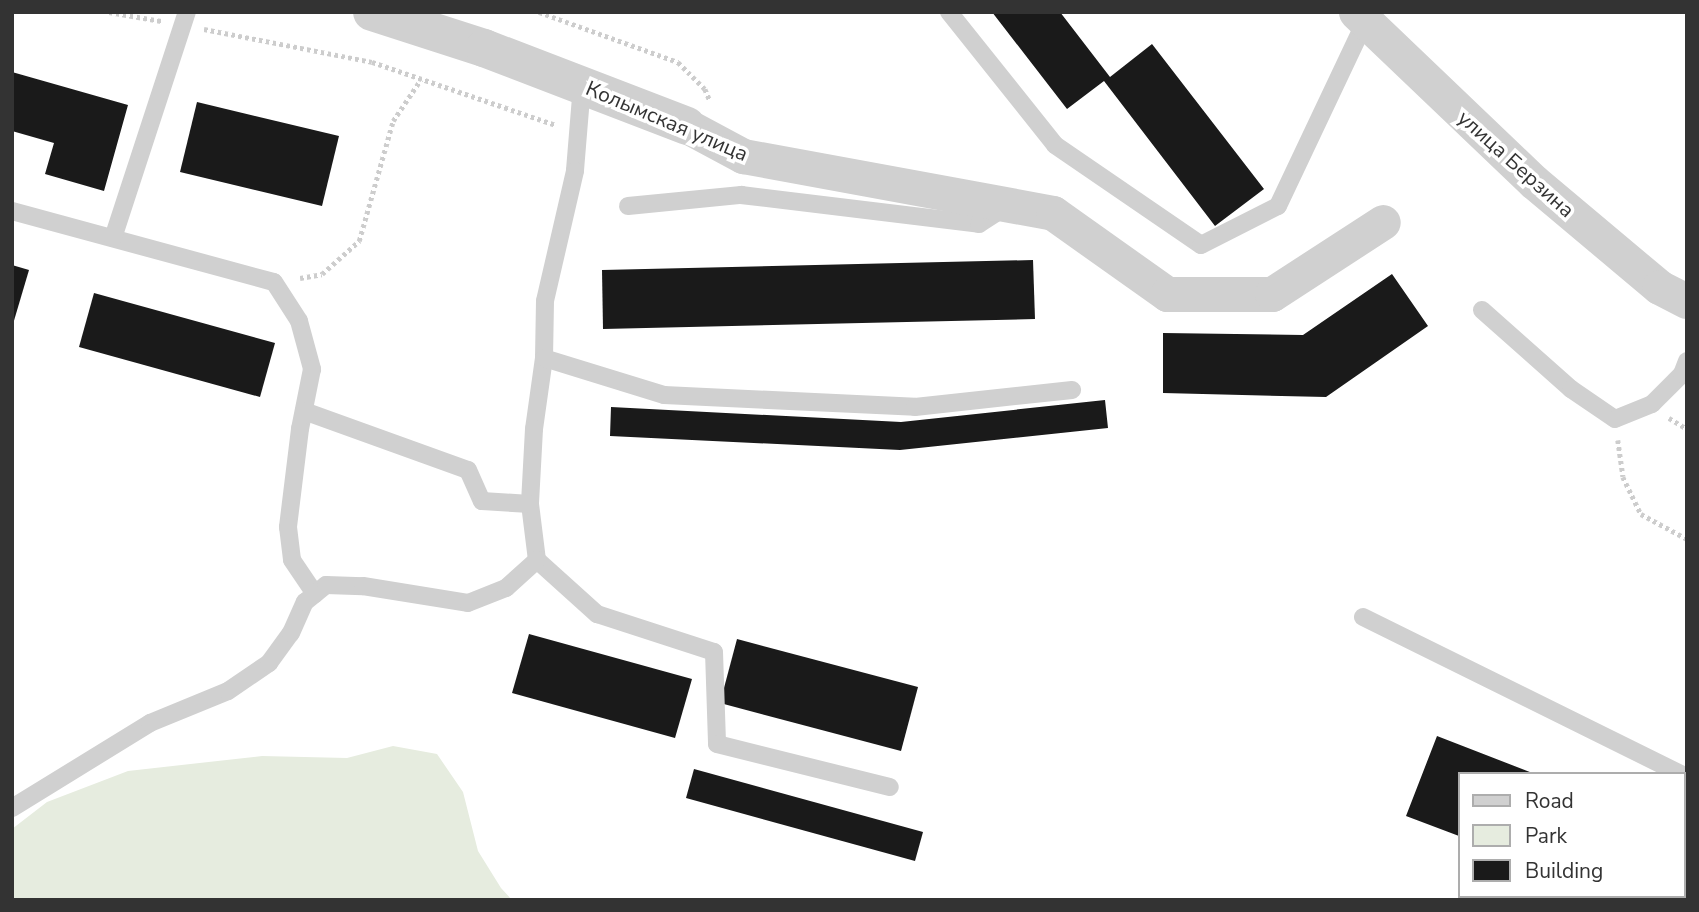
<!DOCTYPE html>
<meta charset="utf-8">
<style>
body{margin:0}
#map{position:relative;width:1699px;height:912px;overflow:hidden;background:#fff;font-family:"Nunito Sans",sans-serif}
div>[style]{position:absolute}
.green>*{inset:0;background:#e6ecdf}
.building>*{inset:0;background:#1a1a1a}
.path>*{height:4.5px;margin-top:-2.25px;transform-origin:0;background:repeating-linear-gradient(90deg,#cdcdcd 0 3.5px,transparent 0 7px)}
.service>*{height:18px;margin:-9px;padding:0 9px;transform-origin:9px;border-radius:9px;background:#d0d0d0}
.minor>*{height:35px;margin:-17.5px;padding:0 17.5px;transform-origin:17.5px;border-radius:17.5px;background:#d0d0d0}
.tertiary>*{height:38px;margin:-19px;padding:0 19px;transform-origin:19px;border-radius:19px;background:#d0d0d0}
span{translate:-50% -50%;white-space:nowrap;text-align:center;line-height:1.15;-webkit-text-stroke:7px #fff;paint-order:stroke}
.street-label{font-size:21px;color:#333}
.frame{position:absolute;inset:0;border:14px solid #333;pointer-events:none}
.legend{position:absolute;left:1458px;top:772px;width:228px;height:126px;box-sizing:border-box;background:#fff;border:2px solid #adadad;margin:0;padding:9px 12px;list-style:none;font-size:21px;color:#333}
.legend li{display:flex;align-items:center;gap:14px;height:35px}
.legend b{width:35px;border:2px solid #adadad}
</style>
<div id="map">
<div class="green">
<div style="clip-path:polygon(393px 746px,437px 754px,463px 792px,478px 851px,501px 888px,512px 900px,12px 900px,12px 829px,47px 802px,128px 771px,262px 756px,347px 758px)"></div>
</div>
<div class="building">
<div style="clip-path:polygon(992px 12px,1060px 12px,1110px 77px,1152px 44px,1264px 189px,1215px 226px,1104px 81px,1067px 109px)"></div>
<div style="clip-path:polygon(12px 72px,128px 105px,104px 191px,45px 174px,54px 143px,12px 131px)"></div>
<div style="clip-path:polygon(197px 102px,339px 136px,322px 206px,180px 172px)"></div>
<div style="clip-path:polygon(1033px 260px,1035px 319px,603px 329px,602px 270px)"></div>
<div style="clip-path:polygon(12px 265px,29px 270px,13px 324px,12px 324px)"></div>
<div style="clip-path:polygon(1392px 274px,1428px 326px,1326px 397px,1163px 393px,1163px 333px,1303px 335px)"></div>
<div style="clip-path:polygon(94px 293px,275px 343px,260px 397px,79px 347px)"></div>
<div style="clip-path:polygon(1105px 400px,1108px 428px,900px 450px,610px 436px,611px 407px,901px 422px)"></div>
<div style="clip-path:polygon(529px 634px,692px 679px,675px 738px,512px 693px)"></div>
<div style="clip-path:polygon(737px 639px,918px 687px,901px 751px,720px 703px)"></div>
<div style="clip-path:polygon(1437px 736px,1535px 774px,1459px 774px,1459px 836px,1406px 816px)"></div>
<div style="clip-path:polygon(694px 769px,923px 832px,915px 861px,686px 798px)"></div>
<div style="clip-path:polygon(1683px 830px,1687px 831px,1687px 900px,1627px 900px,1618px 896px,1683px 896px)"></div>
</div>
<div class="path">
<div style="left:109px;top:12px;width:53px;rotate:9.8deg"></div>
<div style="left:539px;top:12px;width:148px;rotate:19.8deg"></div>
<div style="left:678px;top:62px;width:38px;rotate:45deg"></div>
<div style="left:705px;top:89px;width:13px;rotate:67deg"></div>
<div style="left:204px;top:29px;width:171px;rotate:11.1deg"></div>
<div style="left:372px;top:62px;width:194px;rotate:18.9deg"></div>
<div style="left:300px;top:278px;width:22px;rotate:-10deg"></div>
<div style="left:322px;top:274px;width:50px;rotate:-41.7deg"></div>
<div style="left:359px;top:241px;width:125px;rotate:-74.2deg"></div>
<div style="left:393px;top:121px;width:50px;rotate:-56.3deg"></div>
<div style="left:1669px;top:418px;width:21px;rotate:31deg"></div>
<div style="left:1618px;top:440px;width:37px;rotate:82deg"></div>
<div style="left:1623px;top:477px;width:41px;rotate:64.1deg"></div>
<div style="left:1641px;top:514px;width:52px;rotate:28.5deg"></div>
</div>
<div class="service">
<div style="left:949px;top:12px;width:170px;rotate:51.4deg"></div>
<div style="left:1055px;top:145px;width:177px;rotate:34.4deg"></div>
<div style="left:1201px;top:245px;width:86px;rotate:-26.9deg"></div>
<div style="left:1278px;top:206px;width:204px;rotate:-64.7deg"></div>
<div style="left:582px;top:85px;width:86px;rotate:94.7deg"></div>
<div style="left:575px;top:171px;width:133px;rotate:103deg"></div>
<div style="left:545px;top:301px;width:57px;rotate:91deg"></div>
<div style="left:544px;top:358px;width:72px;rotate:98deg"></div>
<div style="left:534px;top:429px;width:75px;rotate:93.1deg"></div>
<div style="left:530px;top:504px;width:56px;rotate:82.9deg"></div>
<div style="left:537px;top:560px;width:81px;rotate:42deg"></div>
<div style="left:597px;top:614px;width:123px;rotate:18deg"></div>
<div style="left:714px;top:652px;width:92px;rotate:88.1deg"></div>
<div style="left:717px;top:744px;width:178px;rotate:14deg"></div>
<div style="left:628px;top:206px;width:114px;rotate:-5.6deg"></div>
<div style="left:741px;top:195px;width:240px;rotate:6.9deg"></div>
<div style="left:979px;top:224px;width:31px;rotate:-33deg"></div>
<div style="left:12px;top:211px;width:271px;rotate:15.2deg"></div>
<div style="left:274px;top:282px;width:46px;rotate:57.3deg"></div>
<div style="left:299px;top:321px;width:50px;rotate:74.8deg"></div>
<div style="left:312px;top:369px;width:61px;rotate:101.3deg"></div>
<div style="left:300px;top:429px;width:99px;rotate:97deg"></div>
<div style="left:288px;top:527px;width:33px;rotate:83deg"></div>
<div style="left:292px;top:560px;width:41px;rotate:55.9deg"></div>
<div style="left:113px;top:238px;width:238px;rotate:-71.9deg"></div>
<div style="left:1482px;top:310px;width:119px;rotate:41.6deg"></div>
<div style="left:1571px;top:389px;width:53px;rotate:34.3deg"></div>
<div style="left:1615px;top:419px;width:40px;rotate:-22deg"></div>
<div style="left:1652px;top:404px;width:42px;rotate:-45deg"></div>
<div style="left:1682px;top:374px;width:14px;rotate:-69deg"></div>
<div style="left:544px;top:358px;width:126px;rotate:17.1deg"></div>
<div style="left:664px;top:395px;width:251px;rotate:2.7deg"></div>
<div style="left:915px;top:407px;width:158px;rotate:-6.2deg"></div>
<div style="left:304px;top:411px;width:174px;rotate:19.8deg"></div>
<div style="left:468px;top:470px;width:34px;rotate:66deg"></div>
<div style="left:482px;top:501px;width:48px;rotate:3.6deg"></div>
<div style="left:1363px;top:617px;width:354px;rotate:26.3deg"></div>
<div style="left:12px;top:808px;width:162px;rotate:-31.6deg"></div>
<div style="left:150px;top:723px;width:84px;rotate:-22.3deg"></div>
<div style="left:228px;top:691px;width:50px;rotate:-34.3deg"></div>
<div style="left:269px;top:663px;width:37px;rotate:-54deg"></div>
<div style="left:291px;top:633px;width:34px;rotate:-66deg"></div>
<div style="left:305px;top:602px;width:27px;rotate:-39deg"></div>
<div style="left:326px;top:585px;width:37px;rotate:2deg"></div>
<div style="left:363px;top:586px;width:106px;rotate:9.2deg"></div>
<div style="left:468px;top:603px;width:41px;rotate:-21.5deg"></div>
<div style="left:506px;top:588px;width:42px;rotate:-42.1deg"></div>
</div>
<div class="minor">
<div style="left:1356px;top:12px;width:246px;rotate:43.7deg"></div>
<div style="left:1534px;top:182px;width:163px;rotate:40deg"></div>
<div style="left:1659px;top:287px;width:31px;rotate:27deg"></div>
<div style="left:687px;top:126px;width:64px;rotate:28.2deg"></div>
<div style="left:743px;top:156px;width:315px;rotate:10.4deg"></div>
<div style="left:1053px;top:213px;width:140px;rotate:35.4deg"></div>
<div style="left:1167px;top:294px;width:105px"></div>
<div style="left:1272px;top:294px;width:132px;rotate:-33deg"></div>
</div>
<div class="tertiary">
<div style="left:372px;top:12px;width:118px;rotate:17.8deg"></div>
<div style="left:484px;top:48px;width:217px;rotate:21deg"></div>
</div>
<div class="street-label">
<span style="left:667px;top:121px;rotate:23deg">Колымская улица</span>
<span style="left:1516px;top:164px;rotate:42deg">улица Берзина</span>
</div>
<div class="frame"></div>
<ul class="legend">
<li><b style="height:9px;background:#d0d0d0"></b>Road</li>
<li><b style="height:19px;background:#e6ecdf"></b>Park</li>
<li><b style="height:19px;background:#1a1a1a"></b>Building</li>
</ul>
</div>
